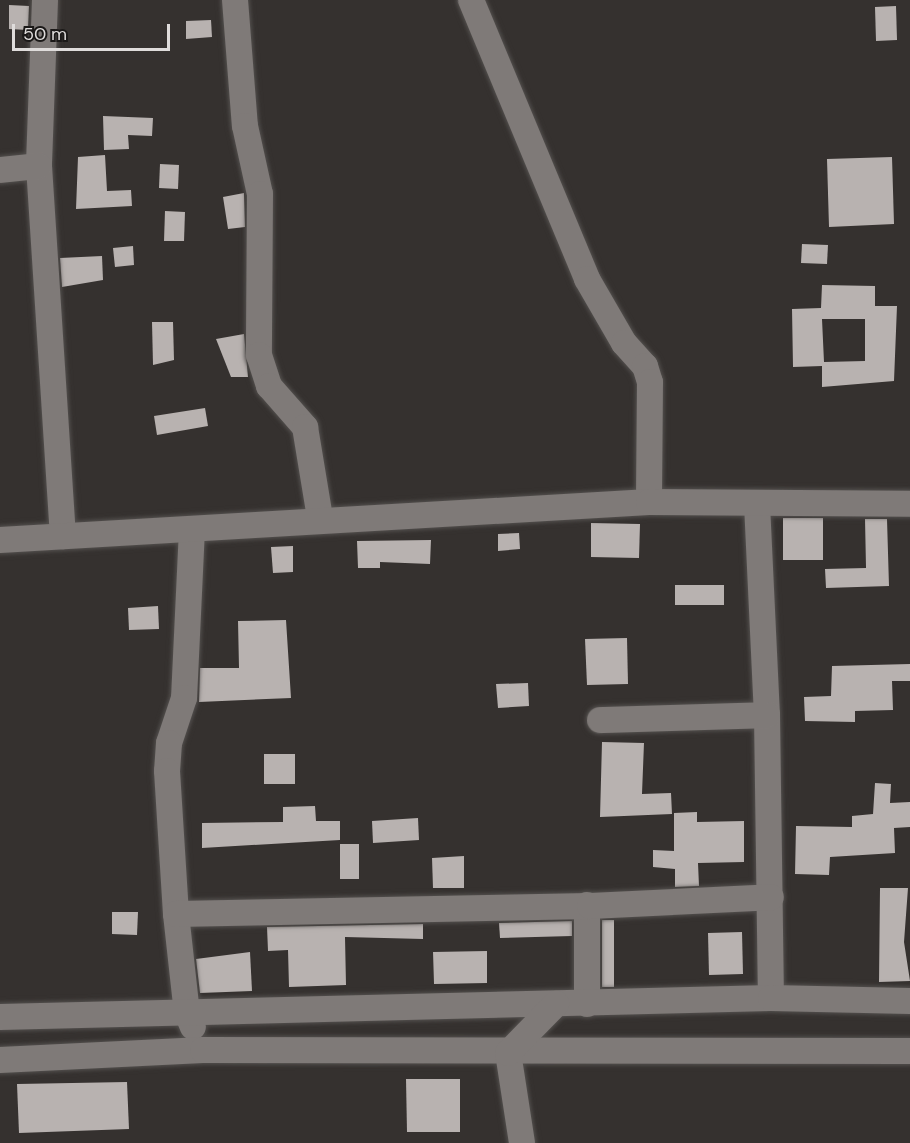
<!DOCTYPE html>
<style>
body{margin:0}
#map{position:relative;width:910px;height:1143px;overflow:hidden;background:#35312f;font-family:"DM Sans",sans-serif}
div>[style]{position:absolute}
.building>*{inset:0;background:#b8b2b0}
.roads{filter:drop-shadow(0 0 2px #53504e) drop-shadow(0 0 2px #53504e)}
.minor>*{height:26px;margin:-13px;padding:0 13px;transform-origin:13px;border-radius:13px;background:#7f7a78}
span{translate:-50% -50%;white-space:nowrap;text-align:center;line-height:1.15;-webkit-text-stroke:6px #1b1918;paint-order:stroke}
.scale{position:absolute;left:12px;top:24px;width:158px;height:27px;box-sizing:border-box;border:3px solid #dfdcdb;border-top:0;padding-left:8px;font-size:18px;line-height:21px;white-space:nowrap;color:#dfdcdb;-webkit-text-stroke:4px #1b1918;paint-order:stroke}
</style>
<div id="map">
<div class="building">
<div style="clip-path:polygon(9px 5px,29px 6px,28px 30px,9px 29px)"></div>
<div style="clip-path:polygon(896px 6px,897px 40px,876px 41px,875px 7px)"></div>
<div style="clip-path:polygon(211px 20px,212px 37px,186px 39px,186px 21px)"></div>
<div style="clip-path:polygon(103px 116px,153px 118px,152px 136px,128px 135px,129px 149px,104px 150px)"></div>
<div style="clip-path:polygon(105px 155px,107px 191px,131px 190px,132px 206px,76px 209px,78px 157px)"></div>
<div style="clip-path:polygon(892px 157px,894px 224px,829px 227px,827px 159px)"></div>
<div style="clip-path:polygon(160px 164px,179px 165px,178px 189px,159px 188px)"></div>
<div style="clip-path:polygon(244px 193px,245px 227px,228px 229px,223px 197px)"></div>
<div style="clip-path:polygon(165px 211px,185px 212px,184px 241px,164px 241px)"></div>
<div style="clip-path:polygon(802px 244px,828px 245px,827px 264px,801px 263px)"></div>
<div style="clip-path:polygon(133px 246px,134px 265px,115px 267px,113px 248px)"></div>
<div style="clip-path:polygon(102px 256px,103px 280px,62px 287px,60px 258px)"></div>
<div style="clip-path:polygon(evenodd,822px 285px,875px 286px,875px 306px,897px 306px,894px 381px,822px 387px,822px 366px,793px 367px,792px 309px,821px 308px,822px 285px,822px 319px,865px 319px,865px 361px,824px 362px,822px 319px)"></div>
<div style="clip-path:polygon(152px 322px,173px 322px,174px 360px,153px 365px)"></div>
<div style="clip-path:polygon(244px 334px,248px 377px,231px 377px,216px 339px)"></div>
<div style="clip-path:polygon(205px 408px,208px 426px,157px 435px,154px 416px)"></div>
<div style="clip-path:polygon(783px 518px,823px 518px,823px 560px,783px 560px)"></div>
<div style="clip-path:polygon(865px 519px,887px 519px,889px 586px,826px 588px,825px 569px,866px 568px)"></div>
<div style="clip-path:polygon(591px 523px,640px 524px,639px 558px,591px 557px)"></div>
<div style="clip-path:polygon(519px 533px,520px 549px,498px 551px,498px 534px)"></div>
<div style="clip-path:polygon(431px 540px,430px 564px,380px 562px,380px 568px,358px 568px,357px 541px)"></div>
<div style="clip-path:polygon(293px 546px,293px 572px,273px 573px,271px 547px)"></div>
<div style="clip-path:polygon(675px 585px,724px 585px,724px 605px,675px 605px)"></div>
<div style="clip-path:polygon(158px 606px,159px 629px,129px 630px,128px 608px)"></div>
<div style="clip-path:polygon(286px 620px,291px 698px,199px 702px,200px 668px,239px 668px,238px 621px)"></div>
<div style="clip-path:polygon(627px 638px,628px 684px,587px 685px,585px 639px)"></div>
<div style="clip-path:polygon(910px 664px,910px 681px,892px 681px,893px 710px,855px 711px,855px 722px,805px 721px,804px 697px,831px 696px,832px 666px)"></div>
<div style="clip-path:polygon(528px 683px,529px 706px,498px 708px,496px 684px)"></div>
<div style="clip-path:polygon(602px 742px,644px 743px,642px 794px,671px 793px,672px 814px,600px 817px)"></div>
<div style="clip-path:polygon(264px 754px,295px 754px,295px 784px,264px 784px)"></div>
<div style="clip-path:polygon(875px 783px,891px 784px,890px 803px,910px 802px,910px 827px,894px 828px,895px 853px,830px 857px,829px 875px,795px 874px,796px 826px,852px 827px,852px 816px,873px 814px)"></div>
<div style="clip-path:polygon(315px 806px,316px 821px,340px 821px,340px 840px,202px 848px,202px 823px,283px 822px,283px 807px)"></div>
<div style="clip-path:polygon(697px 812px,697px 822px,744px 821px,744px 862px,698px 863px,699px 886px,675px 887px,675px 869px,653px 867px,653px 850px,674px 851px,674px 813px)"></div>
<div style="clip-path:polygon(418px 818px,419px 840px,373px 843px,372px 821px)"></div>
<div style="clip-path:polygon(340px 844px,359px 844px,359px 879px,340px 879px)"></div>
<div style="clip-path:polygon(464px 856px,464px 888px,433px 888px,432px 858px)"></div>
<div style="clip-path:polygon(880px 888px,908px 888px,904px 942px,910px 981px,879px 982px)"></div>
<div style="clip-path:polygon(112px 912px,138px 912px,137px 935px,112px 934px)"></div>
<div style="clip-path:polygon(602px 920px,614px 920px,614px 987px,602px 987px)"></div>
<div style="clip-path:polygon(572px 921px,572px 936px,500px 938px,499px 923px)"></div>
<div style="clip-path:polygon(423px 924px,423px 939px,345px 937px,346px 985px,289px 987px,288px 950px,268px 951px,267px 927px)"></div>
<div style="clip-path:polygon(742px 932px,743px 974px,709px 975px,708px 933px)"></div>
<div style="clip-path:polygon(487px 951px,487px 983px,434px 984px,433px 952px)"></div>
<div style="clip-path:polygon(250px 952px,252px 991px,200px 993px,196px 959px)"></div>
<div style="clip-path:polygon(406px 1079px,460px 1079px,460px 1132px,407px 1132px)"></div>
<div style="clip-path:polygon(127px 1082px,129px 1129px,19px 1133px,17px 1084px)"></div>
</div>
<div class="roads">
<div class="minor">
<div style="left:45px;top:0;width:166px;rotate:92.1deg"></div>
<div style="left:39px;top:166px;width:371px;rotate:86.3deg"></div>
<div style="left:235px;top:0;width:126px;rotate:85.5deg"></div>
<div style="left:245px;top:126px;width:70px;rotate:77.6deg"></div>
<div style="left:260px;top:194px;width:161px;rotate:90.4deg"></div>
<div style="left:259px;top:355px;width:33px;rotate:72deg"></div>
<div style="left:269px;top:386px;width:55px;rotate:48.7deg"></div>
<div style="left:305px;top:427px;width:92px;rotate:80.6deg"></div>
<div style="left:471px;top:0;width:302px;rotate:67.4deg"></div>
<div style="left:587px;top:279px;width:74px;rotate:60deg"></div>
<div style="left:624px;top:343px;width:31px;rotate:48deg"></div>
<div style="left:645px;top:366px;width:17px;rotate:73deg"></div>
<div style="left:650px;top:382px;width:120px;rotate:90.5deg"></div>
<div style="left:0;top:170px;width:39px;rotate:-6deg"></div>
<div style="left:757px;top:504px;width:211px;rotate:87.3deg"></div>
<div style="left:767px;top:715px;width:283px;rotate:89.2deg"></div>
<div style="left:192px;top:529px;width:169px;rotate:92.7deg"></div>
<div style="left:184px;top:698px;width:47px;rotate:108.4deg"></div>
<div style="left:169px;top:743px;width:28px;rotate:94deg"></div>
<div style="left:167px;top:771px;width:143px;rotate:86.4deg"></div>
<div style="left:176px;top:914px;width:100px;rotate:83.7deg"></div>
<div style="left:187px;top:1013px;width:15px;rotate:67deg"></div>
<div style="left:0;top:540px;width:650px;rotate:-3.35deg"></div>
<div style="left:649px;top:502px;width:261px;rotate:0.4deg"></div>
<div style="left:600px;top:720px;width:167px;rotate:-1.7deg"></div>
<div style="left:587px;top:905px;width:99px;rotate:90deg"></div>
<div style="left:176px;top:914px;width:414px;rotate:-1.1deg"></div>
<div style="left:590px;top:906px;width:181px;rotate:-2.8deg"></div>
<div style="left:0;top:1017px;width:771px;rotate:-1.41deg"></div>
<div style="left:771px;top:998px;width:139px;rotate:1.2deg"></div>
<div style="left:0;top:1060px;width:203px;rotate:-2.8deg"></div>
<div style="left:203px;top:1050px;width:707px;rotate:0.08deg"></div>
<div style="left:522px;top:1143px;width:91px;rotate:-98.8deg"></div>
<div style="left:508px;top:1053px;width:69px;rotate:-45.6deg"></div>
</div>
</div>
<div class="scale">50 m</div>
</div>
